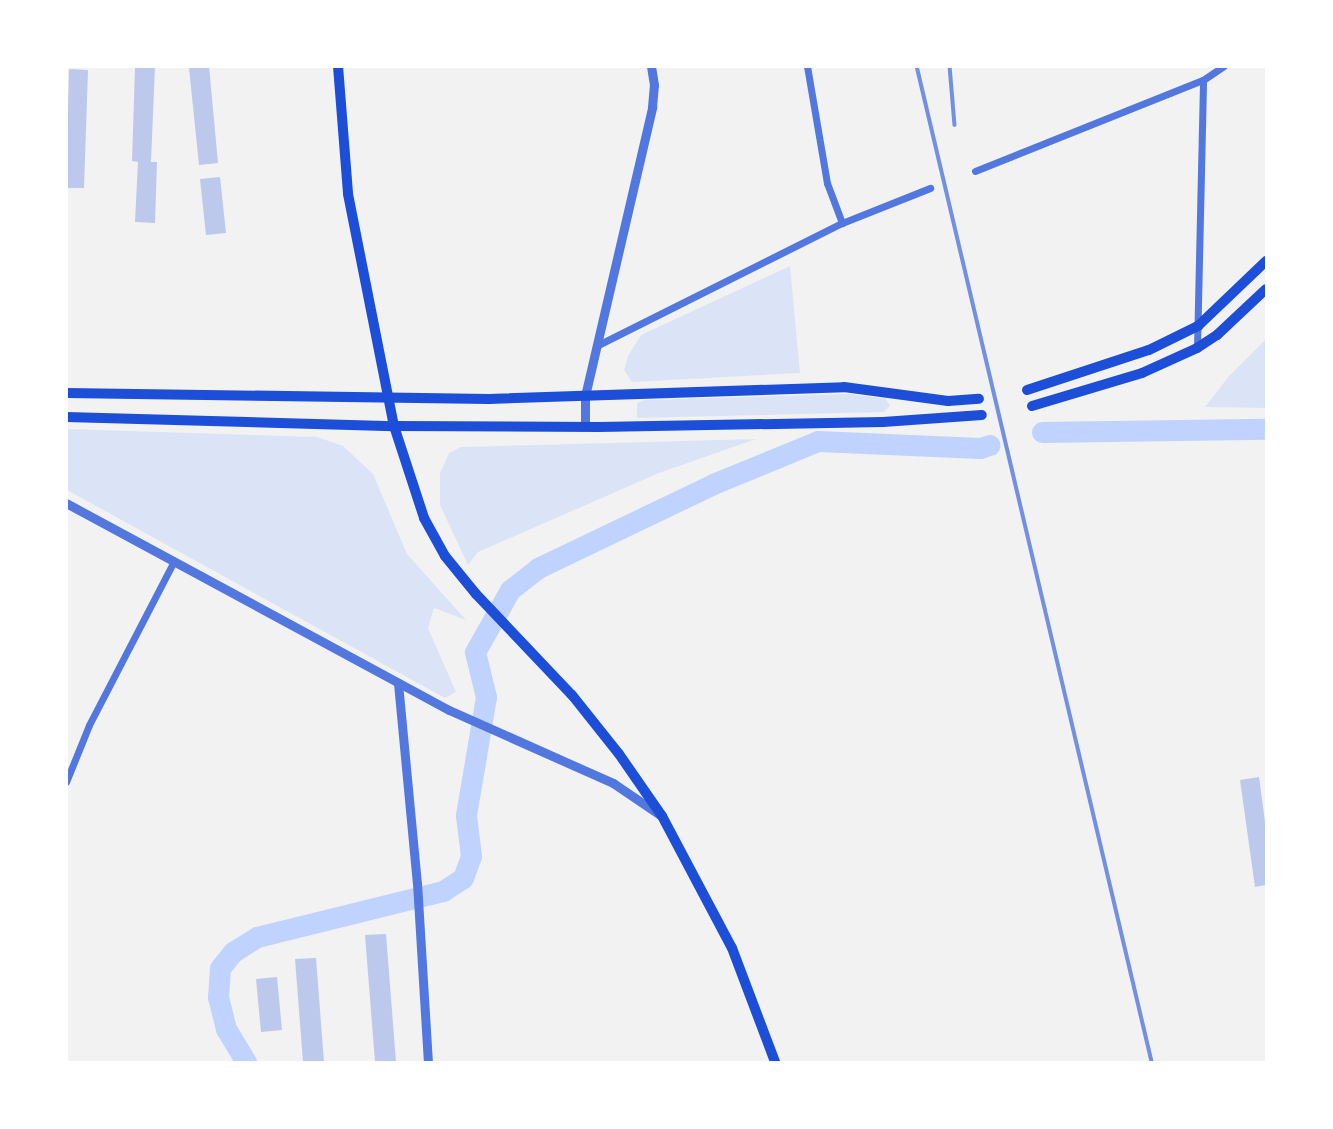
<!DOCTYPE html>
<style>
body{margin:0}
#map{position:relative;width:1333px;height:1129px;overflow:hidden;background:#f2f2f2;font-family:"Source Sans 3",sans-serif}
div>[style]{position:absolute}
.green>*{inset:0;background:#dbe4f7}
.river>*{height:21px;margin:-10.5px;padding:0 10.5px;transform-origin:10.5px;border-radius:10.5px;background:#bfd3fe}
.building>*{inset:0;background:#bdc9ec}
.minor>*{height:7px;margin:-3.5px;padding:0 3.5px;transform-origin:3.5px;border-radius:3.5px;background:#5277de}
.tertiary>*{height:9px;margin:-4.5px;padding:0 4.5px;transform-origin:4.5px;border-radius:4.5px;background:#5277de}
.primary>*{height:10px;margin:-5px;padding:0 5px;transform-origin:5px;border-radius:5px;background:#1d4ed8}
.trunk>*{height:10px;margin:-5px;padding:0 5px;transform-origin:5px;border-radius:5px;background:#1d4ed8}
.rail>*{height:3.5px;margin:-1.75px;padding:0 1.75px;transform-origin:1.75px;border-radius:1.75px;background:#7290e2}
span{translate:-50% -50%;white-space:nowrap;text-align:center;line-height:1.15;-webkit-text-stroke:7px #fff;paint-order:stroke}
.frame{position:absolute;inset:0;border:68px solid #fff;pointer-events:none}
</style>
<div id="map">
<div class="green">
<div style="clip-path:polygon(790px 266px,800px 373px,632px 382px,624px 370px,628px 356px,641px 335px)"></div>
<div style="clip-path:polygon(1266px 339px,1266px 408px,1205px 407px,1229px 376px)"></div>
<div style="clip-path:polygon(852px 394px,886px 399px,890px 406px,884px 412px,637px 418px,637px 403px,645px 400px)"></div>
<div style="clip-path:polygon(67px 429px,317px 437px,343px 446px,373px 474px,407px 554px,466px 620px,434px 608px,428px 628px,456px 692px,445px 698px,67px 490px)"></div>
<div style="clip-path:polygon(756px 439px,659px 473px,478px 552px,468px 565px,440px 505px,440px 473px,449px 453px,461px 447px)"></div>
</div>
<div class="river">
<div style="left:1042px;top:432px;width:224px;rotate:-0.8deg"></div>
<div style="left:246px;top:1062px;width:39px;rotate:-121deg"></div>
<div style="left:226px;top:1029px;width:33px;rotate:-104deg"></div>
<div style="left:218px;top:997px;width:29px;rotate:-86deg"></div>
<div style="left:220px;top:968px;width:21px;rotate:-51deg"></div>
<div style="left:233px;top:952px;width:28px;rotate:-32deg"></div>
<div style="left:257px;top:937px;width:192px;rotate:-13.9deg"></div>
<div style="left:443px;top:891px;width:24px;rotate:-33deg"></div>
<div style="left:463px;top:878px;width:23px;rotate:-70deg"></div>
<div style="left:471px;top:856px;width:41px;rotate:-97deg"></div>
<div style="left:466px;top:815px;width:120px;rotate:-80.4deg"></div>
<div style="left:486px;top:697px;width:46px;rotate:-103.7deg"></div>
<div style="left:475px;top:652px;width:71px;rotate:-60.6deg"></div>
<div style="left:510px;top:590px;width:36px;rotate:-38deg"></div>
<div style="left:538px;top:568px;width:194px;rotate:-25.6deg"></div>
<div style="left:713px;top:484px;width:113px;rotate:-22.3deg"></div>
<div style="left:818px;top:441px;width:162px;rotate:2.5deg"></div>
<div style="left:980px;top:448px;width:10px;rotate:-17deg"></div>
</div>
<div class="building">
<div style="clip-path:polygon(135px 66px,155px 66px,151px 162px,157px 162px,155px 223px,135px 222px,138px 162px,132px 161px)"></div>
<div style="clip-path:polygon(209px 66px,218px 163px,199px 165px,189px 68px)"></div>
<div style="clip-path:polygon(69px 69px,88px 70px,84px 188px,66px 188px)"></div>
<div style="clip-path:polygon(220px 177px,226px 233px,206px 235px,200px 179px)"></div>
<div style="clip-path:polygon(1259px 777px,1266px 829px,1266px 885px,1255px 887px,1240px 780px)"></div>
<div style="clip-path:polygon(386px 934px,396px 1062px,375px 1062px,365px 935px)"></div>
<div style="clip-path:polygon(316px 958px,324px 1062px,303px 1062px,295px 959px)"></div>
<div style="clip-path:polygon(277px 977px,282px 1030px,261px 1032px,256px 979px)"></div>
</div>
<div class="minor">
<div style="left:807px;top:66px;width:119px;rotate:80.3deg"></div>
<div style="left:827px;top:183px;width:43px;rotate:69.4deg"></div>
<div style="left:975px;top:171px;width:245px;rotate:-21.8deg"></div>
<div style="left:1203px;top:80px;width:25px;rotate:-34deg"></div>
<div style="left:596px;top:346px;width:275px;rotate:-26.6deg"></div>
<div style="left:842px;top:223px;width:95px;rotate:-21.7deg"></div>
<div style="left:1197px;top:348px;width:268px;rotate:-88.7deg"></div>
<div style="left:66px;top:782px;width:61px;rotate:-68deg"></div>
<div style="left:89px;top:725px;width:185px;rotate:-62.6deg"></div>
</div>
<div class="tertiary">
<div style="left:585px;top:426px;width:30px;rotate:-90deg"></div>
<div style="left:585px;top:396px;width:297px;rotate:-76.9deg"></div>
<div style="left:652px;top:107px;width:22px;rotate:-85deg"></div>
<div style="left:654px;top:85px;width:19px;rotate:-99deg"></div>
<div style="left:66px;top:503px;width:435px;rotate:28.4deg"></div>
<div style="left:449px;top:710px;width:180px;rotate:24deg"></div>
<div style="left:613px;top:783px;width:57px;rotate:34.2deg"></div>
<div style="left:398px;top:683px;width:201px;rotate:84.6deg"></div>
<div style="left:417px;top:883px;width:179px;rotate:86.5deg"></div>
</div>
<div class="primary">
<div style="left:1027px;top:390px;width:128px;rotate:-18.2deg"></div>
<div style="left:1149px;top:350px;width:55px;rotate:-26.1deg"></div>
<div style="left:1198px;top:326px;width:94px;rotate:-43.7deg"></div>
<div style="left:66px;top:393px;width:423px;rotate:0.8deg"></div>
<div style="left:489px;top:399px;width:355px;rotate:-1.9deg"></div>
<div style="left:844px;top:387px;width:105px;rotate:7.7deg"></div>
<div style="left:948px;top:401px;width:31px;rotate:-4deg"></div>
<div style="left:1032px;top:406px;width:115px;rotate:-16.7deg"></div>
<div style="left:1142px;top:373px;width:60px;rotate:-24.4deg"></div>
<div style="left:1197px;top:348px;width:24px;rotate:-33deg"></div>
<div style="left:1217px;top:335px;width:67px;rotate:-43.2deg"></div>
<div style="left:66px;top:417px;width:328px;rotate:1.6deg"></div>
<div style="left:394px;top:426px;width:205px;rotate:0.3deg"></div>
<div style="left:599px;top:427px;width:284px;rotate:-1deg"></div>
<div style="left:883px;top:422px;width:99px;rotate:-4deg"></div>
</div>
<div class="trunk">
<div style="left:338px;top:66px;width:128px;rotate:85.5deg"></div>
<div style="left:348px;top:194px;width:237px;rotate:78.8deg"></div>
<div style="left:394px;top:426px;width:97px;rotate:71.9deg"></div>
<div style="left:424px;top:518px;width:43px;rotate:61.1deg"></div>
<div style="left:445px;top:556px;width:49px;rotate:50.8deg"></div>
<div style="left:476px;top:594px;width:139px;rotate:46.5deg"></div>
<div style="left:572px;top:695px;width:75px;rotate:51.5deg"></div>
<div style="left:619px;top:754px;width:75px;rotate:55.3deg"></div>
<div style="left:662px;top:816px;width:149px;rotate:62.1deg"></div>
<div style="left:732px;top:948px;width:122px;rotate:69.3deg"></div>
</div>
<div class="rail">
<div style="left:917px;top:66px;width:1023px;rotate:76.72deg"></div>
<div style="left:950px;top:66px;width:59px;rotate:85.2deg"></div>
</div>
<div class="frame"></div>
</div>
